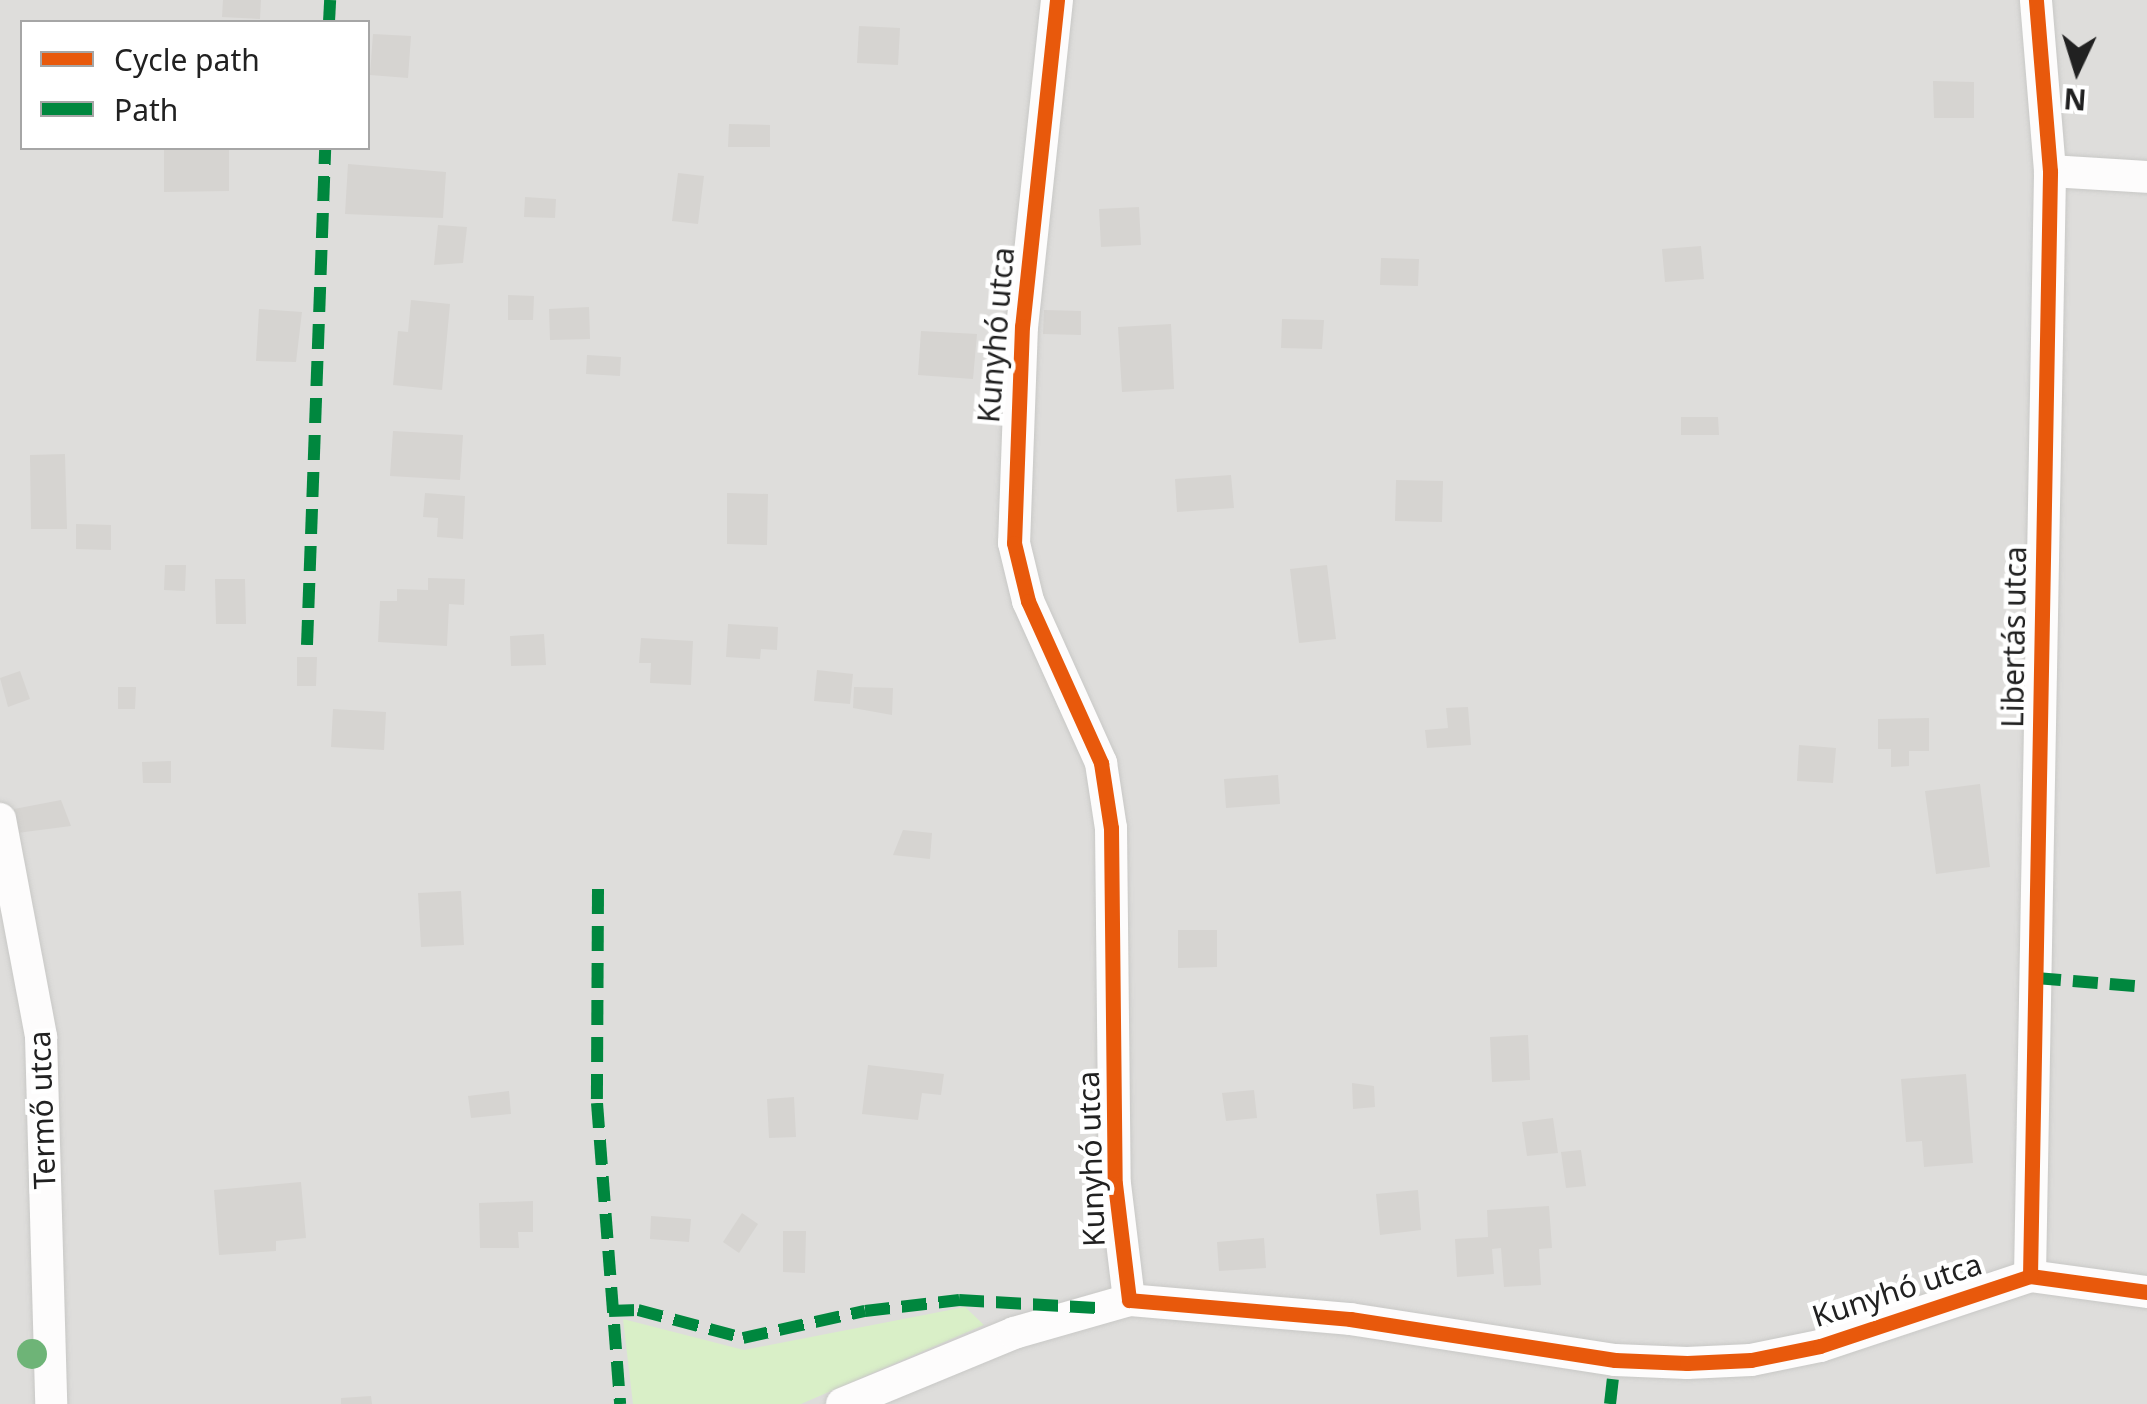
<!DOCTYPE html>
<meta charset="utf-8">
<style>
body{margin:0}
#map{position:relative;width:2147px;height:1404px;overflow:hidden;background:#efeeea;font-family:"Noto Sans",sans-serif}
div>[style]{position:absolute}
.residential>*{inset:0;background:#dedddb}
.grass>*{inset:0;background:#d9efc7}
.building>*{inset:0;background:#d6d4d1}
.roads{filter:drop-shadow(0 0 2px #c8c8c6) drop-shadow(0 0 2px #c8c8c6)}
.minor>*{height:32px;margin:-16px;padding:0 16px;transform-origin:16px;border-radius:16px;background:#fdfcfc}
.quiet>*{height:12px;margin-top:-6px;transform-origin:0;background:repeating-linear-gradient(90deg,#00873e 0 25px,transparent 0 37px)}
.cycleway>*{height:15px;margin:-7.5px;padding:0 7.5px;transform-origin:7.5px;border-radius:7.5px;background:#e8590c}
.trees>*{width:30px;height:30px;margin:-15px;border-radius:50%;background:#6eb477}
span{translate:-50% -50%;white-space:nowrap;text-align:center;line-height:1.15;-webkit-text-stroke:9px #fff;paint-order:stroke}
.street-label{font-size:30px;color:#212121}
.legend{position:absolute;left:20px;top:20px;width:350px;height:130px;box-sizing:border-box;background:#fff;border:2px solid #a6a6a6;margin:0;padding:12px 18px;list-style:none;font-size:30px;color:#212121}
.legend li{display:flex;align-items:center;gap:20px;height:50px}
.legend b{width:50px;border:2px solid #a6a6a6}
.north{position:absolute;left:2027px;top:20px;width:100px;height:100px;-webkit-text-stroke:8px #fff;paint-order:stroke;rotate:184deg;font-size:28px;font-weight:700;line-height:40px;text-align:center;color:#212121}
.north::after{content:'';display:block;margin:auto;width:35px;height:45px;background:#212121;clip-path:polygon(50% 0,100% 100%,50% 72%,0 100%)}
</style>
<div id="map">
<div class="residential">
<div style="clip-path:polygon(evenodd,0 0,2147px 0,2147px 1404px,0 1404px,0 0,22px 22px,368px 22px,368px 148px,22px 148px,22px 22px)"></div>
</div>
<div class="grass">
<div style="clip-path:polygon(965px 1307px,984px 1325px,801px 1404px,633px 1404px,623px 1319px,744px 1350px)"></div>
</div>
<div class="building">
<div style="clip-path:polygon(223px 0,261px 0,260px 19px,222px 17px)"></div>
<div style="clip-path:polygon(859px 26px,900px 28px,898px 65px,857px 63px)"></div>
<div style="clip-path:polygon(373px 34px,411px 36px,408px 78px,370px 75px)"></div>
<div style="clip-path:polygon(1933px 81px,1974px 82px,1974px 118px,1934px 118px)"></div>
<div style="clip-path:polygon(729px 124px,770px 125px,770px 147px,728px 147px)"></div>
<div style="clip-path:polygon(164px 149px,229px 149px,229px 191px,164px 192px)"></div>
<div style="clip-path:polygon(348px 164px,446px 172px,443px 218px,345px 214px)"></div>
<div style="clip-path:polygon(678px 173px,704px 176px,698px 224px,672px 221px)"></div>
<div style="clip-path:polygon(525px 197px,556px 199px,555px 218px,524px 217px)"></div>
<div style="clip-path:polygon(1139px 207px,1141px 245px,1101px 247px,1099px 209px)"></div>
<div style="clip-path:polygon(438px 225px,467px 227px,463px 263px,434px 265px)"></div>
<div style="clip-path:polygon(1701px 246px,1704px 279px,1665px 282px,1662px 249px)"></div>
<div style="clip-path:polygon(1381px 258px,1419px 259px,1418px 286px,1380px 285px)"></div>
<div style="clip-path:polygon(508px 295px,534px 296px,533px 320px,508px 320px)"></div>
<div style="clip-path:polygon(411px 300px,450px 304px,442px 390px,393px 385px,398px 331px,408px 332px)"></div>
<div style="clip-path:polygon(589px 307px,590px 339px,550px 340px,549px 309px)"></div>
<div style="clip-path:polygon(259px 309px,302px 312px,296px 362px,256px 361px)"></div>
<div style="clip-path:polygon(1044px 310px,1081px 311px,1081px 335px,1043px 334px)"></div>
<div style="clip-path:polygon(1282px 319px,1324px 320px,1322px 349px,1281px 348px)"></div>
<div style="clip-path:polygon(1171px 324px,1174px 389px,1122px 392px,1118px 327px)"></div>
<div style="clip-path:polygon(921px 331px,977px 334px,973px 379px,918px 375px)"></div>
<div style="clip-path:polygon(587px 355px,621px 357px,620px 376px,586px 374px)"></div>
<div style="clip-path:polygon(1681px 417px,1718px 417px,1719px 435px,1681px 435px)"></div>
<div style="clip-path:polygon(393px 431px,463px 435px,460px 480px,390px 476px)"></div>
<div style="clip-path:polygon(65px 454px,67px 529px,31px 529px,30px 455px)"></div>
<div style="clip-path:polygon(1231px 475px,1234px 508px,1177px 512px,1175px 479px)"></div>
<div style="clip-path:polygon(1396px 480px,1443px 481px,1442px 522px,1395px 521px)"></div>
<div style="clip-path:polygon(425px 493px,465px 496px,463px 539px,437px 537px,438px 518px,423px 517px)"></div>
<div style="clip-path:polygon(727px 493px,768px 494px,767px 545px,727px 544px)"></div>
<div style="clip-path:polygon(76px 524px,111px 525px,111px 550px,76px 549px)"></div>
<div style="clip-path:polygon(165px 565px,186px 565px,185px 591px,164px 590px)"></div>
<div style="clip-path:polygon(1327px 565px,1336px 639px,1299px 643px,1290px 569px)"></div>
<div style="clip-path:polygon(428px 578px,465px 579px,464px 605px,449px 604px,447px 646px,378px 642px,380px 601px,397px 601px,397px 589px,428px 590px)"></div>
<div style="clip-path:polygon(215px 579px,245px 579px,246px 624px,216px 624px)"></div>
<div style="clip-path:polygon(728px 624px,778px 627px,777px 650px,761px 649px,760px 659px,726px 657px)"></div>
<div style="clip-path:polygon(544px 634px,546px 665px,511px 666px,510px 636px)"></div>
<div style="clip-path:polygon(641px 638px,693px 641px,691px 685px,650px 683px,651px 663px,639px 663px)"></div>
<div style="clip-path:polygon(297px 657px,317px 657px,316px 686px,297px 686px)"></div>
<div style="clip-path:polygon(817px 670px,853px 674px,850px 704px,814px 701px)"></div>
<div style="clip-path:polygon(20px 671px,30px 699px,8px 707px,0 678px)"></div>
<div style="clip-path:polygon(118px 687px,136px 687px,135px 709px,118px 709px)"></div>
<div style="clip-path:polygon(854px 687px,893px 688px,892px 715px,853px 708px)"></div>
<div style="clip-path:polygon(1468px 707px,1471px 745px,1427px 748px,1425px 730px,1448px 728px,1446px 708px)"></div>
<div style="clip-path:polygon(333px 709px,386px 712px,384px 750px,331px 747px)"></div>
<div style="clip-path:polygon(1929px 718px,1929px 751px,1909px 751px,1909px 766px,1891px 767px,1891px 749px,1878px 749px,1878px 719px)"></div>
<div style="clip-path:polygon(1799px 745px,1836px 748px,1833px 783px,1797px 781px)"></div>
<div style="clip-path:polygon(171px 761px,171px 783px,143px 783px,142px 762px)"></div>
<div style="clip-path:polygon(1278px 775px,1280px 804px,1226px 808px,1224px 779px)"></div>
<div style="clip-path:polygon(1980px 784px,1990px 867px,1936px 874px,1925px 791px)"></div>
<div style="clip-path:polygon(61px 800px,71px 826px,17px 833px,14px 809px)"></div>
<div style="clip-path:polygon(903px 830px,932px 833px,930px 859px,893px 855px)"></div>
<div style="clip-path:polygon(461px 891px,464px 945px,421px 947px,418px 893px)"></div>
<div style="clip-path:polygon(1178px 930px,1217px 930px,1217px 967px,1178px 968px)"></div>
<div style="clip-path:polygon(1528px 1035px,1530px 1080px,1492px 1082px,1490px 1037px)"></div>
<div style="clip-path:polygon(868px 1065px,944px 1074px,941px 1095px,922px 1093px,918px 1120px,862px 1114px)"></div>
<div style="clip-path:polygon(1966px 1074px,1973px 1163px,1924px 1167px,1922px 1141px,1906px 1142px,1901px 1079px)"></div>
<div style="clip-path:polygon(1352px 1083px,1374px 1086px,1375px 1107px,1353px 1109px)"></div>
<div style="clip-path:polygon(1254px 1090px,1257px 1118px,1226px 1121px,1222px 1093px)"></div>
<div style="clip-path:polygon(509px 1091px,511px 1114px,471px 1118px,468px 1096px)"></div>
<div style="clip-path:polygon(794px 1097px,796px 1137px,769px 1138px,767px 1099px)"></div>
<div style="clip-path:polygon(1553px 1118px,1558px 1153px,1527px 1156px,1522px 1122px)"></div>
<div style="clip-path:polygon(1581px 1150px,1586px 1186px,1566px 1188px,1561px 1152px)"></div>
<div style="clip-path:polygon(301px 1182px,306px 1238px,276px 1241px,276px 1251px,219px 1255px,214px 1190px)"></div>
<div style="clip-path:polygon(1418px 1190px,1421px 1230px,1380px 1235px,1376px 1194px)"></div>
<div style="clip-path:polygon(533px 1201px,533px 1232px,518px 1232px,519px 1248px,480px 1248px,479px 1203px)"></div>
<div style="clip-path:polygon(1549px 1206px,1552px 1248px,1539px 1249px,1541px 1285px,1504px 1287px,1501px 1248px,1492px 1249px,1494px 1274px,1457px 1277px,1455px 1239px,1488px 1237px,1487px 1210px)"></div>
<div style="clip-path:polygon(742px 1213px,758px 1224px,739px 1253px,723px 1242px)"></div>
<div style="clip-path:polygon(651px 1216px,691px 1219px,689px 1242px,650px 1239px)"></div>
<div style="clip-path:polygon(783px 1231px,806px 1231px,805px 1273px,783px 1272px)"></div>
<div style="clip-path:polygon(1264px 1238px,1266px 1268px,1219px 1271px,1217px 1242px)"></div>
<div style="clip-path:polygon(371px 1396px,372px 1404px,341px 1404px,341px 1398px)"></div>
</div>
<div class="roads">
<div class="minor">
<div style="left:1057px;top:0;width:328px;rotate:96.1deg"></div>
<div style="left:1022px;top:326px;width:217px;rotate:92.1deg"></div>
<div style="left:1014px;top:543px;width:60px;rotate:76.4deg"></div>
<div style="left:1028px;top:601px;width:178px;rotate:65.7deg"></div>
<div style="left:1101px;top:763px;width:66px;rotate:81.3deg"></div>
<div style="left:1111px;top:828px;width:356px;rotate:89.4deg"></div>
<div style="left:1115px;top:1184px;width:117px;rotate:83.1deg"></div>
<div style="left:1129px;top:1300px;width:222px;rotate:4.9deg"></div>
<div style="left:1350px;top:1319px;width:268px;rotate:8.8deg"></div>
<div style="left:1615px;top:1360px;width:72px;rotate:2.4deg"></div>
<div style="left:1687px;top:1363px;width:64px;rotate:-2.7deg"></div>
<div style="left:1751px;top:1360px;width:70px;rotate:-11.5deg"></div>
<div style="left:1820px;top:1346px;width:221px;rotate:-18.4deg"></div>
<div style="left:2030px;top:1276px;width:118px;rotate:7.8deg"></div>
<div style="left:2050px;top:171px;width:97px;rotate:3.5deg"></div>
<div style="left:0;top:819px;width:222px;rotate:79.3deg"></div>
<div style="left:41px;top:1037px;width:367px;rotate:88.4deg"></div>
<div style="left:2030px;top:1276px;width:1105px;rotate:-88.96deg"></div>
<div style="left:2050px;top:171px;width:172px;rotate:-94.7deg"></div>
<div style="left:842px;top:1404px;width:186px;rotate:-22.4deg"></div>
<div style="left:1014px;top:1333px;width:120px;rotate:-16deg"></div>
</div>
</div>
<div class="quiet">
<div style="left:329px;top:22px;width:22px;rotate:-87deg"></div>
<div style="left:307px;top:645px;width:497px;rotate:-87.9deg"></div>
<div style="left:598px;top:889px;width:214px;rotate:90.3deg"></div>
<div style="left:597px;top:1103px;width:302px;rotate:85.6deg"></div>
<div style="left:2036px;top:978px;width:111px;rotate:4.6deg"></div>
<div style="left:609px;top:1311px;width:29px;rotate:-2deg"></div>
<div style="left:638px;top:1310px;width:109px;rotate:14.9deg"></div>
<div style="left:743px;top:1338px;width:125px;rotate:-12.5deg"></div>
<div style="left:865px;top:1311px;width:95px;rotate:-6.7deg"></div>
<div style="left:959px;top:1300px;width:137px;rotate:3.3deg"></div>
<div style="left:1610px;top:1404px;width:44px;rotate:-83.5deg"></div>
</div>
<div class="cycleway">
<div style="left:1057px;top:0;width:328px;rotate:96.1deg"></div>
<div style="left:1022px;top:326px;width:217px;rotate:92.1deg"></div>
<div style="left:1014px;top:543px;width:60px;rotate:76.4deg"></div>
<div style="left:1028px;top:601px;width:178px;rotate:65.7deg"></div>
<div style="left:1101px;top:763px;width:66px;rotate:81.3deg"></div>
<div style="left:1111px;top:828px;width:356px;rotate:89.4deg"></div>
<div style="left:1115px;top:1184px;width:117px;rotate:83.1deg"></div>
<div style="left:1129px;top:1300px;width:222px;rotate:4.9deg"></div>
<div style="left:1350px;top:1319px;width:268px;rotate:8.8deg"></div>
<div style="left:1615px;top:1360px;width:72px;rotate:2.4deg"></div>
<div style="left:1687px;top:1363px;width:64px;rotate:-2.7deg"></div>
<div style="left:1751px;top:1360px;width:70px;rotate:-11.5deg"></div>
<div style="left:1820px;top:1346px;width:221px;rotate:-18.4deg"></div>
<div style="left:2030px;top:1276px;width:118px;rotate:7.8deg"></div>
<div style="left:2030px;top:1276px;width:1105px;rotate:-88.96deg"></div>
<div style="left:2050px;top:171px;width:172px;rotate:-94.7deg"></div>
</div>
<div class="trees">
<div style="left:32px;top:1354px"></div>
</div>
<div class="street-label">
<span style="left:996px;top:335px;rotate:-85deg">Kunyhó utca</span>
<span style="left:2014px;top:637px;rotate:-89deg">Libertás utca</span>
<span style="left:42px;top:1110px;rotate:-92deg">Termő utca</span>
<span style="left:1091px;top:1159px;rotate:-92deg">Kunyhó utca</span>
<span style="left:1897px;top:1290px;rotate:-18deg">Kunyhó utca</span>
</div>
<ul class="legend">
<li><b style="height:12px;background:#e8590c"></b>Cycle path</li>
<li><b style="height:12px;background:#00873e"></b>Path</li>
</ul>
<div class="north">N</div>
</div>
